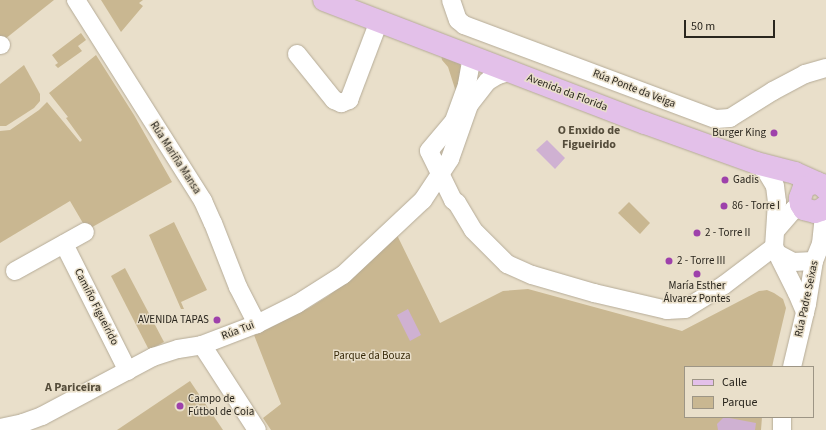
<!DOCTYPE html>
<meta charset="utf-8">
<style>
body{margin:0}
#map{position:relative;width:826px;height:430px;overflow:hidden;background:#e9dfca;font-family:"Source Sans 3",sans-serif}
div>[style]{position:absolute}
.green>*{inset:0;background:#c9b791}
.water>*{inset:0;background:#cfb1d2}
.roads{filter:drop-shadow(0 0 1px #b5ab97) drop-shadow(0 0 1px #b5ab97)}
.minor>*{height:18px;margin:-9px;padding:0 9px;transform-origin:9px;border-radius:9px;background:#fff}
.major>*{height:22px;margin:-11px;padding:0 11px;transform-origin:11px;border-radius:11px;background:#e3c0e9}
.dots>*{width:11px;height:11px;translate:-50% -50%;box-sizing:border-box;border:2px solid #e9dfca;border-radius:50%}
span{translate:-50% -50%;white-space:nowrap;text-align:center;line-height:1.15;-webkit-text-stroke:3px #e9dfca;paint-order:stroke}
.street-label{font-size:11px;color:#2a261e}
.poi-label{font-size:11px;color:#2a261e}
.right{translate:-100% -50%;text-align:right}
.left{translate:0 -50%;text-align:left}
.park-label{font-size:11px;color:#382a09}
.neighbourhood-label{font-size:12px;color:#554d3b;font-weight:700}
.legend{position:absolute;left:684px;top:366px;width:130px;height:52px;box-sizing:border-box;background:#e9dfca;border:1px solid #9d9585;margin:0;padding:5px 7px;list-style:none;font-size:12px;color:#2a261e}
.legend li{display:flex;align-items:center;gap:8px;height:20px}
.legend b{width:20px;border:1px solid #9d9585}
.scale{position:absolute;left:684px;top:20px;width:91px;height:18px;box-sizing:border-box;border:2px solid #2a261e;border-top:0;padding-left:5px;font-size:12px;line-height:14px;white-space:nowrap;color:#2a261e;-webkit-text-stroke:3px #e9dfca;paint-order:stroke}
</style>
<div id="map">
<div class="green">
<div style="clip-path:polygon(0 0,54px 0,0 43px)"></div>
<div style="clip-path:polygon(101px 0,143px 0,139px 3px,143px 6px,121px 32px)"></div>
<div style="clip-path:polygon(81px 33px,86px 40px,78px 46px,82px 51px,58px 68px,55px 65px,58px 63px,52px 55px)"></div>
<div style="clip-path:polygon(441px 53px,459px 62px,462px 69px,456px 92px,448px 67px,442px 60px)"></div>
<div style="clip-path:polygon(96px 55px,134px 115px,172px 182px,87px 230px,70px 201px,0 243px,0 131px,10px 130px,39px 110px,47px 102px,80px 142px,82px 140px,66px 118px,68px 117px,49px 93px)"></div>
<div style="clip-path:polygon(24px 65px,40px 94px,40px 101px,34px 108px,6px 126px,0 126px,0 84px)"></div>
<div style="clip-path:polygon(629px 202px,650px 223px,640px 234px,618px 213px)"></div>
<div style="clip-path:polygon(174px 222px,207px 290px,181px 302px,184px 309px,181px 309px,149px 235px)"></div>
<div style="clip-path:polygon(397px 235px,440px 323px,503px 291px,528px 289px,682px 331px,759px 291px,767px 290px,774px 293px,783px 299px,786px 308px,772px 367px,685px 367px,685px 417px,762px 417px,761px 430px,271px 430px,263px 418px,281px 404px,254px 335px,309px 308px,328px 296px,351px 278px)"></div>
<div style="clip-path:polygon(125px 268px,164px 342px,149px 350px,111px 276px)"></div>
<div style="clip-path:polygon(190px 381px,223px 430px,117px 430px)"></div>
</div>
<div class="water">
<div style="clip-path:polygon(547px 140px,565px 158px,555px 169px,536px 150px)"></div>
<div style="clip-path:polygon(408px 309px,421px 335px,410px 341px,397px 315px)"></div>
<div style="clip-path:polygon(724px 417px,756px 423px,755px 430px,718px 430px,717px 424px)"></div>
</div>
<div class="roads">
<div class="minor">
<div style="left:76px;top:0;width:238px;rotate:57.7deg"></div>
<div style="left:203px;top:201px;width:24px;rotate:66deg"></div>
<div style="left:213px;top:223px;width:69px;rotate:68.7deg"></div>
<div style="left:238px;top:287px;width:42px;rotate:62.8deg"></div>
<div style="left:451px;top:0;width:21px;rotate:71deg"></div>
<div style="left:458px;top:20px;width:8px;rotate:40deg"></div>
<div style="left:464px;top:25px;width:269px;rotate:20.5deg"></div>
<div style="left:716px;top:119px;width:14px;rotate:-4deg"></div>
<div style="left:730px;top:118px;width:51px;rotate:-32.1deg"></div>
<div style="left:773px;top:91px;width:36px;rotate:-28deg"></div>
<div style="left:805px;top:74px;width:22px;rotate:-16deg"></div>
<div style="left:0;top:45px;width:1px"></div>
<div style="left:297px;top:54px;width:59px;rotate:51.2deg"></div>
<div style="left:334px;top:100px;width:8px;rotate:23deg"></div>
<div style="left:341px;top:103px;width:9px;rotate:-21deg"></div>
<div style="left:349px;top:100px;width:85px;rotate:-69.2deg"></div>
<div style="left:472px;top:56px;width:29px;rotate:100deg"></div>
<div style="left:467px;top:85px;width:38px;rotate:110deg"></div>
<div style="left:454px;top:121px;width:39px;rotate:130deg"></div>
<div style="left:429px;top:151px;width:55px;rotate:63.9deg"></div>
<div style="left:453px;top:200px;width:5px;rotate:37deg"></div>
<div style="left:457px;top:203px;width:31px;rotate:59deg"></div>
<div style="left:473px;top:230px;width:48px;rotate:45deg"></div>
<div style="left:507px;top:264px;width:27px;rotate:24deg"></div>
<div style="left:532px;top:275px;width:65px;rotate:16.2deg"></div>
<div style="left:594px;top:293px;width:75px;rotate:13.1deg"></div>
<div style="left:667px;top:310px;width:18px;rotate:-3deg"></div>
<div style="left:685px;top:309px;width:46px;rotate:-31.6deg"></div>
<div style="left:724px;top:285px;width:63px;rotate:-37.2deg"></div>
<div style="left:756px;top:163px;width:13px;rotate:39deg"></div>
<div style="left:766px;top:171px;width:17px;rotate:59deg"></div>
<div style="left:775px;top:186px;width:16px;rotate:83deg"></div>
<div style="left:777px;top:202px;width:45px;rotate:93.8deg"></div>
<div style="left:774px;top:247px;width:51px;rotate:63.4deg"></div>
<div style="left:797px;top:293px;width:21px;rotate:67deg"></div>
<div style="left:776px;top:230px;width:28px;rotate:-49deg"></div>
<div style="left:794px;top:209px;width:9px;rotate:-36deg"></div>
<div style="left:64px;top:244px;width:142px;rotate:63.3deg"></div>
<div style="left:778px;top:254px;width:17px;rotate:28deg"></div>
<div style="left:793px;top:262px;width:21px;rotate:-3deg"></div>
<div style="left:15px;top:271px;width:80px;rotate:-29.1deg"></div>
<div style="left:202px;top:345px;width:101px;rotate:57.1deg"></div>
<div style="left:792px;top:367px;width:65px;rotate:-76.6deg"></div>
<div style="left:807px;top:304px;width:44px;rotate:-80.8deg"></div>
<div style="left:814px;top:261px;width:18px;rotate:-68deg"></div>
<div style="left:821px;top:244px;width:37px;rotate:-84deg"></div>
<div style="left:0;top:428px;width:24px;rotate:-12deg"></div>
<div style="left:23px;top:423px;width:20px;rotate:-20deg"></div>
<div style="left:42px;top:416px;width:126px;rotate:-28deg"></div>
<div style="left:153px;top:357px;width:26px;rotate:-18deg"></div>
<div style="left:178px;top:349px;width:24px;rotate:-9deg"></div>
<div style="left:202px;top:345px;width:59px;rotate:-20.9deg"></div>
<div style="left:257px;top:324px;width:45px;rotate:-26.6deg"></div>
<div style="left:297px;top:304px;width:54px;rotate:-32.2deg"></div>
<div style="left:343px;top:275px;width:110px;rotate:-43.2deg"></div>
<div style="left:423px;top:200px;width:49px;rotate:-56.6deg"></div>
<div style="left:450px;top:159px;width:57px;rotate:-70.6deg"></div>
<div style="left:469px;top:105px;width:31px;rotate:-52deg"></div>
<div style="left:488px;top:81px;width:12px;rotate:-31deg"></div>
<div style="left:498px;top:75px;width:15px;rotate:-16deg"></div>
<div style="left:782px;top:430px;width:13px;rotate:-90deg"></div>
</div>
<div class="major">
<div style="left:324px;top:0;width:344px;rotate:21deg"></div>
<div style="left:645px;top:123px;width:118px;rotate:19.8deg"></div>
<div style="left:756px;top:163px;width:40px;rotate:14.4deg"></div>
<div style="left:795px;top:173px;width:30px;rotate:24deg"></div>
<div style="left:822px;top:185px;width:6px;rotate:45deg"></div>
<div style="left:817px;top:183px;width:7px;rotate:172deg"></div>
<div style="left:810px;top:184px;width:7px;rotate:153deg"></div>
<div style="left:804px;top:187px;width:12px;rotate:110deg"></div>
<div style="left:800px;top:198px;width:6px;rotate:81deg"></div>
<div style="left:801px;top:204px;width:6px;rotate:59deg"></div>
<div style="left:804px;top:209px;width:11px;rotate:15deg"></div>
<div style="left:815px;top:212px;width:6px;rotate:-18deg"></div>
<div style="left:821px;top:210px;width:6px;rotate:-39deg"></div>
</div>
</div>
<div class="dots">
<div style="left:774px;top:133px;background:#9e41ab"></div>
<div style="left:725px;top:180px;background:#9e41ab"></div>
<div style="left:724px;top:206px;background:#9e41ab"></div>
<div style="left:697px;top:233px;background:#9e41ab"></div>
<div style="left:669px;top:261px;background:#9e41ab"></div>
<div style="left:697px;top:274px;background:#9e41ab"></div>
<div style="left:217px;top:320px;background:#9e41ab"></div>
<div style="left:180px;top:406px;background:#9e41ab"></div>
</div>
<div class="street-label">
<span style="left:634px;top:89px;rotate:21deg">Rúa Ponte da Veiga</span>
<span style="left:567px;top:93px;rotate:21deg">Avenida da Florida</span>
<span style="left:175px;top:158px;rotate:57deg">Rúa Mariña Mansa</span>
<span style="left:807px;top:299px;rotate:-78deg">Rúa Padre Seixas</span>
<span style="left:96px;top:307px;rotate:63deg">Camiño Figueirido</span>
<span style="left:238px;top:331px;rotate:-21deg">Rúa Tui</span>
</div>
<div class="poi-label">
<span class="right" style="left:766px;top:133px">Burger King</span>
<span class="left" style="left:733px;top:180px">Gadis</span>
<span class="left" style="left:732px;top:206px">86 - Torre I</span>
<span class="left" style="left:705px;top:233px">2 - Torre II</span>
<span class="left" style="left:677px;top:261px">2 - Torre III</span>
<span style="left:697px;top:293px">María Esther<br>Álvarez Pontes</span>
<span class="right" style="left:209px;top:320px">AVENIDA TAPAS</span>
<span class="left" style="left:188px;top:406px">Campo de<br>Fútbol de Coia</span>
</div>
<div class="park-label">
<span style="left:372px;top:356px">Parque da Bouza</span>
</div>
<div class="neighbourhood-label">
<span style="left:589px;top:138px">O Enxido de<br>Figueirido</span>
<span style="left:73px;top:388px">A Pariceira</span>
</div>
<ul class="legend">
<li><b style="height:5px;background:#e3c0e9"></b>Calle</li>
<li><b style="height:11px;background:#c9b791"></b>Parque</li>
</ul>
<div class="scale">50 m</div>
</div>
